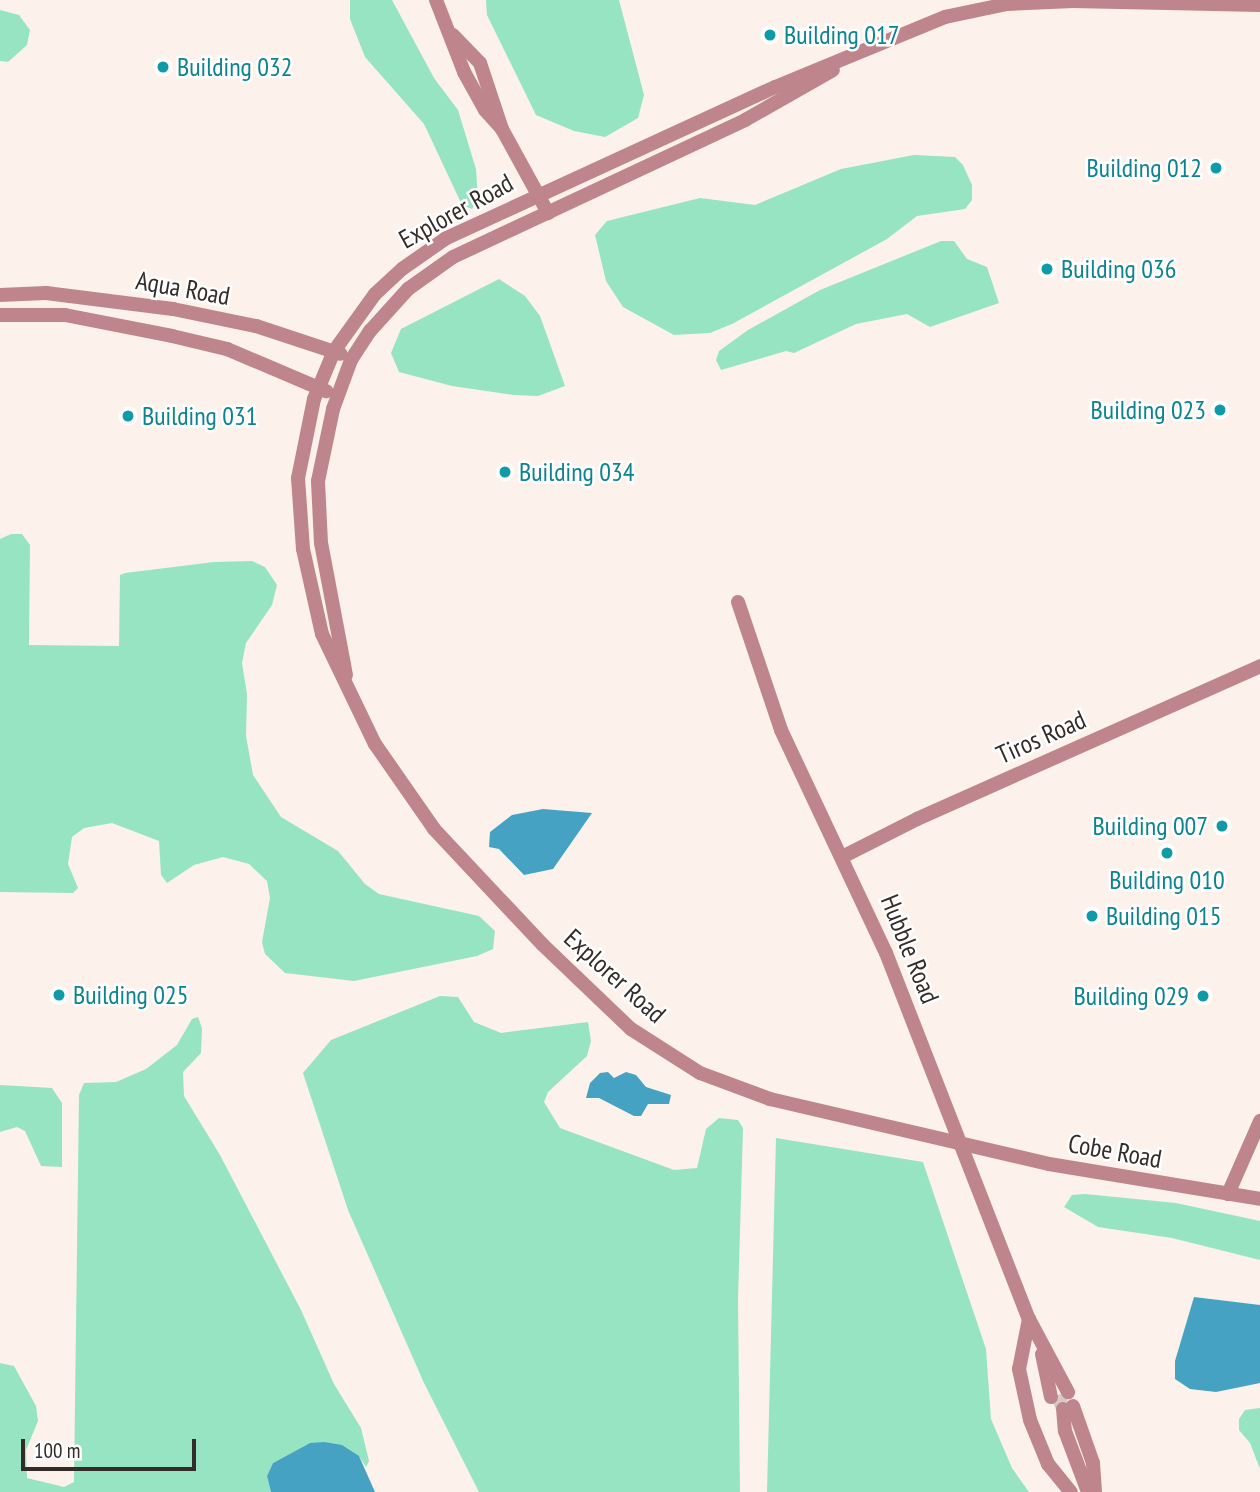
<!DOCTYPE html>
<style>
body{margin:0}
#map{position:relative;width:1260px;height:1492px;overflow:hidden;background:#fdf1eb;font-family:"PT Sans Narrow",sans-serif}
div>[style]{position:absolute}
.green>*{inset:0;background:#97e4c2}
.water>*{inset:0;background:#45a2c3}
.minor-tunnel>*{height:14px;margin-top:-7px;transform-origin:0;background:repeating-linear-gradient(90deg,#d5cac4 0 14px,transparent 0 21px)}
.minor>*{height:14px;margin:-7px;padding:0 7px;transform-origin:7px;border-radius:7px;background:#bf858c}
.dots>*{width:19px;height:19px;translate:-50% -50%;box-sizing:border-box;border:4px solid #fff;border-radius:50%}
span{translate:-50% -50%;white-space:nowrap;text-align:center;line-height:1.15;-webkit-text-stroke:5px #fff;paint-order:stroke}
.culture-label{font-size:26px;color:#0d838f}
.left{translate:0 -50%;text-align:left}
.right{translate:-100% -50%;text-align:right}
.street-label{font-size:26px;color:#332c28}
.scale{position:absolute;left:21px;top:1439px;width:175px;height:32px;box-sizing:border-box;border:4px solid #332c28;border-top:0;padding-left:9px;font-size:21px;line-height:24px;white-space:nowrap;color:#332c28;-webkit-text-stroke:5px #fff;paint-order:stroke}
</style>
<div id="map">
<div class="green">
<div style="clip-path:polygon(350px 0,392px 0,434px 78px,458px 110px,476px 169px,478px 199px,472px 209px,462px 205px,424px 124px,365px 57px,350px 19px)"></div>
<div style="clip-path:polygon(486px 0,619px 0,644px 95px,638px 118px,605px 137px,574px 131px,536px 115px,487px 15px)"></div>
<div style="clip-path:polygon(0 10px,19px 15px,30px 30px,27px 45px,8px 62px,0 61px)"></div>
<div style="clip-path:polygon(914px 155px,955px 157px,963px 165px,972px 185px,972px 200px,965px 209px,917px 216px,887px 239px,732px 324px,710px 333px,674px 335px,623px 307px,606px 281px,595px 235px,607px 221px,700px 198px,755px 205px,841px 169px)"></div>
<div style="clip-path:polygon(941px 241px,954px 241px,967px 259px,987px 267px,999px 303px,930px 327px,907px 314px,856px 324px,794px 353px,786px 351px,721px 370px,716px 360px,719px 351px,748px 330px,820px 290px)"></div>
<div style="clip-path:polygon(499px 279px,525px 296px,540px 316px,565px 386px,538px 396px,514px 395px,452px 386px,399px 372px,391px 353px,401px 329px)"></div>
<div style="clip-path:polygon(11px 534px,22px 534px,30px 545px,29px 645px,119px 646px,120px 575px,125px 573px,214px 562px,252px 561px,265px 567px,277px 585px,272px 605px,246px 643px,242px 663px,247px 694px,246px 736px,253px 775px,281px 817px,338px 851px,365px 884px,379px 894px,479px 916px,495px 931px,493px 949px,477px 956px,354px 981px,285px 973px,265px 954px,262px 942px,270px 898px,267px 881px,249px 864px,223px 857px,194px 865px,167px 883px,161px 875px,159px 841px,112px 823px,84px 828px,72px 837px,68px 864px,78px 888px,73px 893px,0 892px,0 539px)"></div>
<div style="clip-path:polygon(440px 996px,458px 997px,474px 1022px,501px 1033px,588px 1022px,591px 1041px,587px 1056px,548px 1092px,544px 1102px,560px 1128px,674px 1170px,697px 1168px,706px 1129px,719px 1118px,738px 1120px,743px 1128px,738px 1300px,740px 1492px,479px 1492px,424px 1383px,348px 1210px,303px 1073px,331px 1040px)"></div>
<div style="clip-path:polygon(198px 1017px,202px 1028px,201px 1053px,183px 1072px,184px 1096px,220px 1155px,301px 1310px,334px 1384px,361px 1428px,369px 1461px,366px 1467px,359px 1456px,310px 1443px,273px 1463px,267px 1476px,271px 1492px,0 1492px,0 1363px,14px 1366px,36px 1406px,38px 1421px,26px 1450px,27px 1478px,64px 1487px,74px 1482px,79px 1095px,84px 1083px,116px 1082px,146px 1069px,177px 1045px,192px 1019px)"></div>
<div style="clip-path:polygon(0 1085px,52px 1088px,62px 1103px,62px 1167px,41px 1166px,25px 1131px,17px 1127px,0 1132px)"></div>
<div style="clip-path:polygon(776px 1138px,923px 1162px,986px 1349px,991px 1419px,1012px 1468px,1029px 1492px,767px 1492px)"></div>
<div style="clip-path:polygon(1085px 1194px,1176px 1203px,1260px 1221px,1260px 1260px,1172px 1238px,1098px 1227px,1064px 1207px,1072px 1195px)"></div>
<div style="clip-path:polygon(1260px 1408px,1260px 1469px,1250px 1443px,1239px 1430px,1239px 1419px,1245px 1410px)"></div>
</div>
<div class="water">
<div style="clip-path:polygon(543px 809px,592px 813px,553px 869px,524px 875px,499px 849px,489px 847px,490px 832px,512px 815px)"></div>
<div style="clip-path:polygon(608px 1072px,614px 1078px,626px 1072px,636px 1075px,646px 1087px,671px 1095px,669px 1104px,648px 1104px,641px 1116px,634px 1116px,599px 1098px,586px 1098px,590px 1083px,600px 1073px)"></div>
<div style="clip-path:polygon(1194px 1297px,1260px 1305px,1260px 1383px,1216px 1392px,1190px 1389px,1175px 1379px,1175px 1361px)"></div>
<div style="clip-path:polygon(324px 1442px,342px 1445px,359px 1456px,375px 1492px,271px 1492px,267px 1476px,273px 1463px,310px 1443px)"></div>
</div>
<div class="minor-tunnel">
<div style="left:1058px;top:1395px;width:15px;rotate:70deg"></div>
</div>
<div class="minor">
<div style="left:436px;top:0;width:77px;rotate:68.7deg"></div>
<div style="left:464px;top:72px;width:43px;rotate:61.1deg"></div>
<div style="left:485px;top:110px;width:25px;rotate:48deg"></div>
<div style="left:502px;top:129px;width:96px;rotate:61.3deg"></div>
<div style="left:1260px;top:5px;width:187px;rotate:-178.8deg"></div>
<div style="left:1073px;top:1px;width:66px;rotate:177.4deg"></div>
<div style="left:1007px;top:4px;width:63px;rotate:168.2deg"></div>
<div style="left:945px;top:17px;width:184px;rotate:157.6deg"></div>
<div style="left:775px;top:87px;width:363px;rotate:155.3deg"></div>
<div style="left:445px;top:239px;width:52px;rotate:145.1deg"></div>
<div style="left:402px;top:269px;width:37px;rotate:137deg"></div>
<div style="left:375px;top:294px;width:70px;rotate:125.7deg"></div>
<div style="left:334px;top:351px;width:52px;rotate:112.6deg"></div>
<div style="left:314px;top:399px;width:81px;rotate:101.4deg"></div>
<div style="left:298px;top:478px;width:71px;rotate:86deg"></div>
<div style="left:303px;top:549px;width:87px;rotate:77.4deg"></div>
<div style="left:322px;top:634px;width:122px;rotate:64.3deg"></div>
<div style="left:375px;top:744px;width:103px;rotate:55.2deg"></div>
<div style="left:434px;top:829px;width:159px;rotate:46.8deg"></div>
<div style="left:543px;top:945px;width:122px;rotate:43.7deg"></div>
<div style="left:631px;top:1029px;width:82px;rotate:32.5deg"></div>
<div style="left:700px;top:1073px;width:75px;rotate:20.4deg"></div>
<div style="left:770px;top:1099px;width:286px;rotate:13.1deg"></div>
<div style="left:1049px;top:1164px;width:214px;rotate:9.4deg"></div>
<div style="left:453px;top:35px;width:39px;rotate:46deg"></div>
<div style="left:480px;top:63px;width:70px;rotate:71.6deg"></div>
<div style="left:0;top:295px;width:46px;rotate:-2.5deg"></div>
<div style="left:46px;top:293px;width:128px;rotate:7.2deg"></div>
<div style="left:173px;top:309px;width:85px;rotate:11.6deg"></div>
<div style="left:256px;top:326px;width:89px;rotate:18.2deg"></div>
<div style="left:0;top:315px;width:65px"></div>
<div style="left:65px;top:315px;width:109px;rotate:11.1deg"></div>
<div style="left:172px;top:336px;width:57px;rotate:13.3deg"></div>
<div style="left:227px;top:349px;width:108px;rotate:23deg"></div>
<div style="left:738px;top:602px;width:135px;rotate:71.4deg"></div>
<div style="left:781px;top:730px;width:246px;rotate:64.8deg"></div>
<div style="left:886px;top:953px;width:393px;rotate:68.7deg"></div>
<div style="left:1029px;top:1319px;width:83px;rotate:61.9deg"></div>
<div style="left:346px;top:675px;width:134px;rotate:-100.7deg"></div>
<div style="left:321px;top:543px;width:62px;rotate:-92.8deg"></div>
<div style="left:318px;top:481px;width:74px;rotate:-78.2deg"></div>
<div style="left:333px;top:409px;width:52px;rotate:-69.8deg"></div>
<div style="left:351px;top:360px;width:35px;rotate:-57deg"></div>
<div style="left:370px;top:331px;width:57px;rotate:-47.9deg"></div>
<div style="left:408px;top:289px;width:55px;rotate:-35.4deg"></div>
<div style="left:453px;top:257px;width:323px;rotate:-25.1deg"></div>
<div style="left:745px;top:120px;width:101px;rotate:-29.6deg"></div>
<div style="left:844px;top:856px;width:82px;rotate:-26.9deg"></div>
<div style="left:917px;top:819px;width:376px;rotate:-24deg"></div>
<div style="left:1228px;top:1194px;width:80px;rotate:-66.3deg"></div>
<div style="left:1029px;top:1319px;width:51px;rotate:101.3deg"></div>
<div style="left:1019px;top:1369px;width:52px;rotate:77.8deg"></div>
<div style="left:1030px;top:1420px;width:48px;rotate:67.8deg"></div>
<div style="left:1048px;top:1464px;width:36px;rotate:51deg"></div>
<div style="left:1042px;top:1354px;width:44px;rotate:78.2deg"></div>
<div style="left:1073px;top:1406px;width:60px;rotate:70.7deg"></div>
<div style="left:1093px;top:1463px;width:29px;rotate:86deg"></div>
<div style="left:1063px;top:1409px;width:22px;rotate:85deg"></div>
<div style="left:1065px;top:1431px;width:65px;rotate:69.3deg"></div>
</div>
<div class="dots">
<div style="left:770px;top:35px;background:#0f9aa8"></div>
<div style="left:163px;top:67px;background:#0f9aa8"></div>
<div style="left:1216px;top:168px;background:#0f9aa8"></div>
<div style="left:1047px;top:269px;background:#0f9aa8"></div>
<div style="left:1220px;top:410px;background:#0f9aa8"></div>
<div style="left:128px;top:416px;background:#0f9aa8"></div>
<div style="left:505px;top:472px;background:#0f9aa8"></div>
<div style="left:1222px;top:826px;background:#0f9aa8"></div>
<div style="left:1167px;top:853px;background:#0f9aa8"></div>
<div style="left:1092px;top:916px;background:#0f9aa8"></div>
<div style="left:59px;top:995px;background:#0f9aa8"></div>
<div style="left:1203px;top:996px;background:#0f9aa8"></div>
</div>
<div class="culture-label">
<span class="left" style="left:784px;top:35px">Building 017</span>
<span class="left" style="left:177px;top:67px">Building 032</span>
<span class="right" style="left:1202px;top:168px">Building 012</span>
<span class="left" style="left:1061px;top:269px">Building 036</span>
<span class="right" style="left:1206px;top:410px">Building 023</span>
<span class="left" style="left:142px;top:416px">Building 031</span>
<span class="left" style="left:519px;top:472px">Building 034</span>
<span class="right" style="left:1208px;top:826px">Building 007</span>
<span style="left:1167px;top:880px">Building 010</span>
<span class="left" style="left:1106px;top:916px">Building 015</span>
<span class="left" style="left:73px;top:995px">Building 025</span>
<span class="right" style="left:1189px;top:996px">Building 029</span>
</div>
<div class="street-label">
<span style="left:456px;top:211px;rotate:-29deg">Explorer Road</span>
<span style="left:183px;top:288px;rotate:10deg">Aqua Road</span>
<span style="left:1041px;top:737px;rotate:-24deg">Tiros Road</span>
<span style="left:910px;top:949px;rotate:68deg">Hubble Road</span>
<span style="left:615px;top:976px;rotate:42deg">Explorer Road</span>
<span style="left:1115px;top:1151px;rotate:10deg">Cobe Road</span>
</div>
<div class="scale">100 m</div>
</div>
